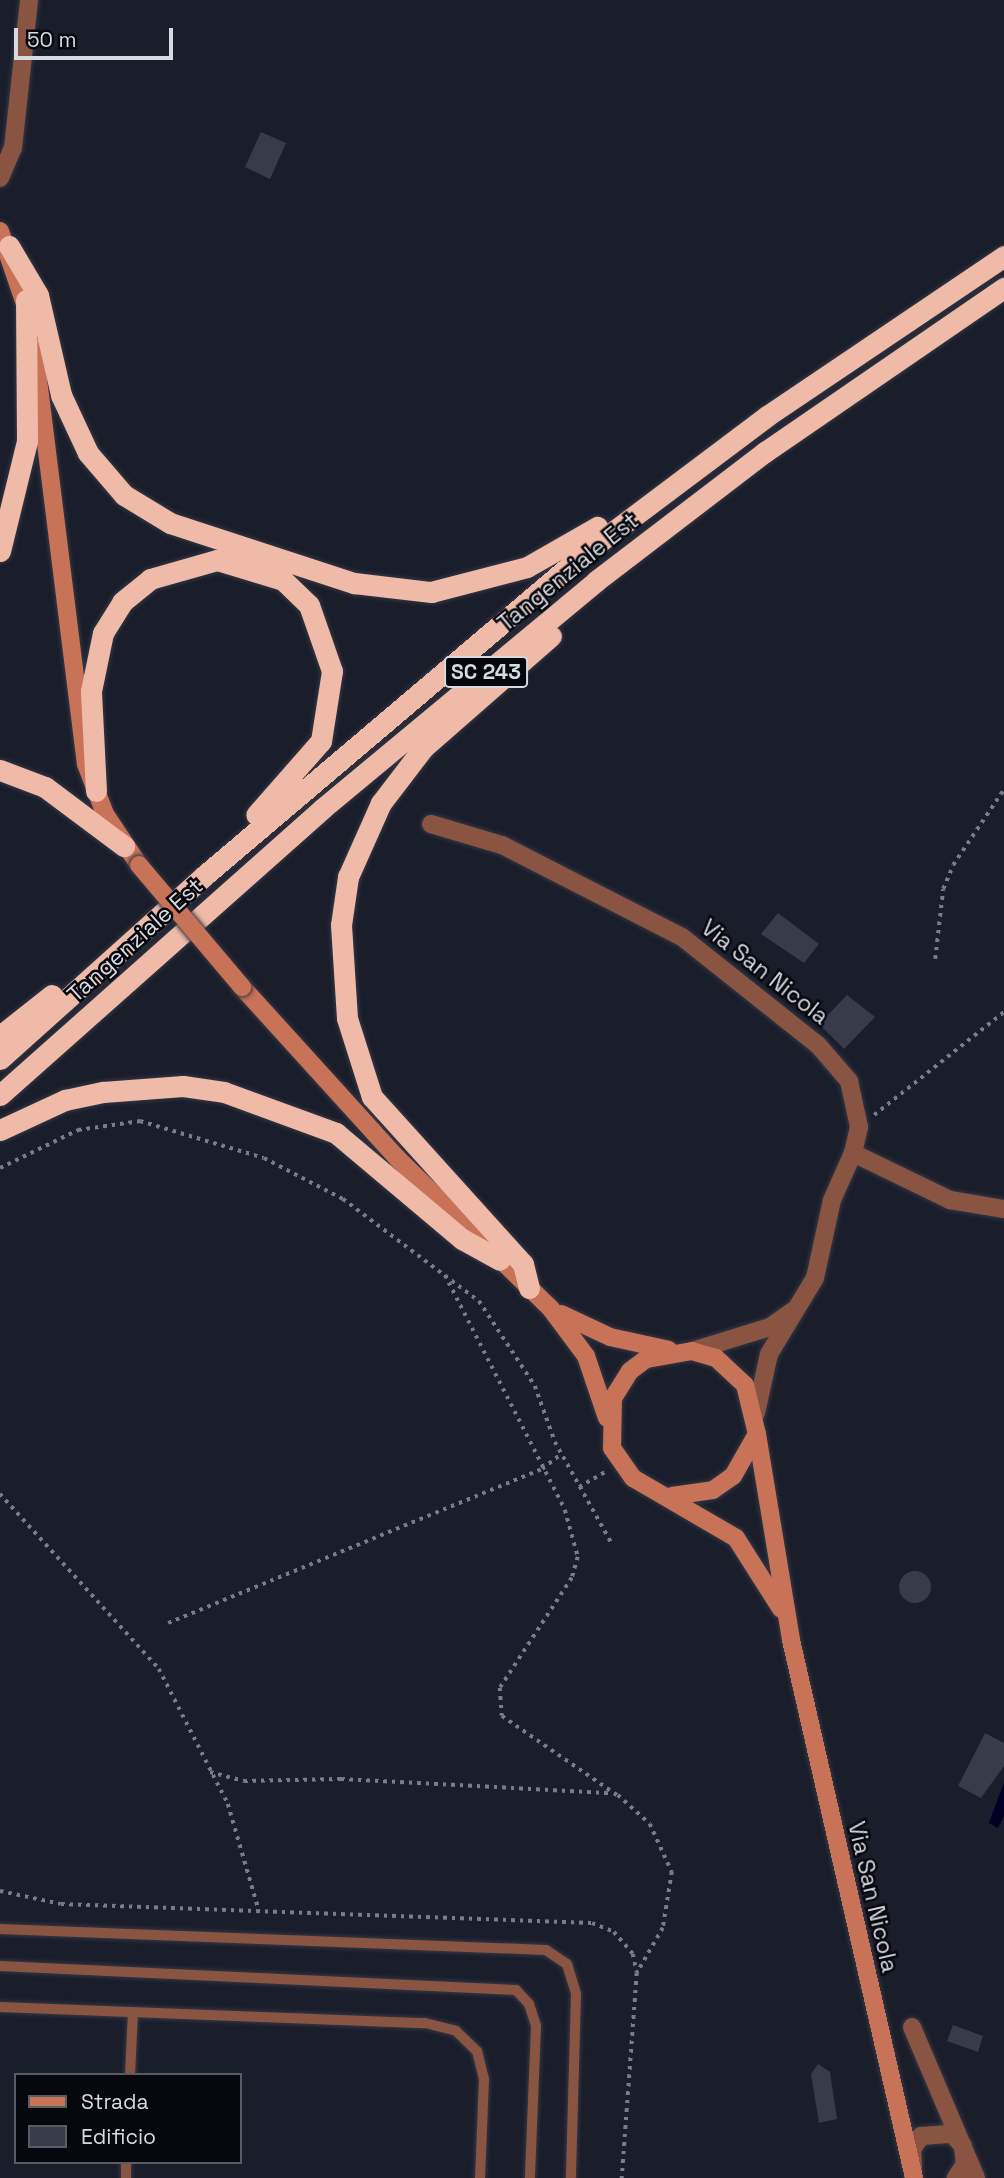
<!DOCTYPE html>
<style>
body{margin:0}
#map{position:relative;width:1004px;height:2178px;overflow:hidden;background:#1a1d2a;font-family:"Space Grotesk",sans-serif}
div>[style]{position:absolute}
.water>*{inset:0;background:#020025}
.building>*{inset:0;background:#383c4a}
.round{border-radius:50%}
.path>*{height:3.5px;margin-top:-1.75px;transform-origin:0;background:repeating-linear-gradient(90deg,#7a7d88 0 3.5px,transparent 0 8.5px)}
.roads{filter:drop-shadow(0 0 2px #343744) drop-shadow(0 0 2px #343744)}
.lane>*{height:10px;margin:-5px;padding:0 5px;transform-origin:5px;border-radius:5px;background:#8a5443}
.street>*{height:18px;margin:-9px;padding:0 9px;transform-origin:9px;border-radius:9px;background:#8a5443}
.secondary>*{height:18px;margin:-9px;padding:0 9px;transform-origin:9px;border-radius:9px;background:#c87257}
.highway>*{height:21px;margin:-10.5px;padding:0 10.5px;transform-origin:10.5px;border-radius:10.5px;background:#f0baa8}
.bridges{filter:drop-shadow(0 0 2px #343744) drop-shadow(0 0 2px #343744)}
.secondary-bridge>*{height:18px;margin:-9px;padding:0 9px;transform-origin:9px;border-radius:9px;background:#c87257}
span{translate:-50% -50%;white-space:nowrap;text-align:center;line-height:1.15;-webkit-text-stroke:5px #06080d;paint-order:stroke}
.shield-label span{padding:2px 5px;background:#06080d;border:2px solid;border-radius:5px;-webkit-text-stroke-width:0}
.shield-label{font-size:21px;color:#d7dae3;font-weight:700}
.street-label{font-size:23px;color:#d7dae3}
.legend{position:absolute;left:14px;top:2073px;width:228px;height:91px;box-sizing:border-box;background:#06080d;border:2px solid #5a5c63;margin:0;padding:9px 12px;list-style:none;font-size:21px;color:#d7dae3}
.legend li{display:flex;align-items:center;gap:14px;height:35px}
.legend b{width:35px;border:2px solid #5a5c63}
.scale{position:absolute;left:14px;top:28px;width:159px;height:32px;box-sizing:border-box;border:4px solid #d7dae3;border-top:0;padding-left:9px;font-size:21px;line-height:24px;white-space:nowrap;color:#d7dae3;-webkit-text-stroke:5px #06080d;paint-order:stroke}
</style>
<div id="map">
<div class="water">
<div style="clip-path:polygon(1004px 1782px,1004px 1816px,998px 1828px,989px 1823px)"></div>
</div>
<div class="building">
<div style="clip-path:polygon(261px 132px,286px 143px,270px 179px,245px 167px)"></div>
<div style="clip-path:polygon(778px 913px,819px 944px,804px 963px,761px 934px)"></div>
<div style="clip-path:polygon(847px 995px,875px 1017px,844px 1049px,819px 1024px)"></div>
<div class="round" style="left:899px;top:1571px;width:32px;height:32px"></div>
<div style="clip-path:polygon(985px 1733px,1004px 1743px,1004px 1766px,981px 1798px,958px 1786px)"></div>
<div style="clip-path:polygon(953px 2025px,983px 2036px,978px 2052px,947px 2041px)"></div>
<div style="clip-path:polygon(818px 2064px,830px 2072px,837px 2119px,819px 2123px,811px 2074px)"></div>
</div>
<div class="path">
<div style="left:935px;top:959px;width:70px;rotate:-83.5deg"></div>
<div style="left:943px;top:889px;width:26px;rotate:-67deg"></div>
<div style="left:953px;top:865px;width:92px;rotate:-56.1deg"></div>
<div style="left:874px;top:1115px;width:166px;rotate:-38.4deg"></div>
<div style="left:0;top:1168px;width:87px;rotate:-26deg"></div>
<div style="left:78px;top:1130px;width:63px;rotate:-8.3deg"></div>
<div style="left:140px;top:1121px;width:129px;rotate:16.6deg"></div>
<div style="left:264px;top:1158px;width:89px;rotate:27.4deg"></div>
<div style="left:343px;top:1199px;width:170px;rotate:36.9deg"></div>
<div style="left:479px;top:1301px;width:102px;rotate:56.6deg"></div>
<div style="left:535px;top:1386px;width:59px;rotate:70.3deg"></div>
<div style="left:555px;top:1442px;width:117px;rotate:60.8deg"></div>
<div style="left:445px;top:1275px;width:264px;rotate:62.9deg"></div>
<div style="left:565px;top:1510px;width:49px;rotate:74.5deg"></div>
<div style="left:578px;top:1557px;width:22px;rotate:106deg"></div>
<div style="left:572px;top:1578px;width:131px;rotate:123.2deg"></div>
<div style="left:500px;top:1688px;width:28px;rotate:86deg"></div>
<div style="left:502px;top:1716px;width:140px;rotate:34.5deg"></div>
<div style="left:579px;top:1487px;width:32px;rotate:-30deg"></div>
<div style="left:0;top:1494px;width:236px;rotate:47.7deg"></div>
<div style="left:159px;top:1669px;width:152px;rotate:62.9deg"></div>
<div style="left:228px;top:1804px;width:111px;rotate:73.8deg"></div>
<div style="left:168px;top:1623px;width:404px;rotate:-22.4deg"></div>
<div style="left:542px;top:1469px;width:24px;rotate:-38deg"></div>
<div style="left:210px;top:1772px;width:35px;rotate:15deg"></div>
<div style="left:244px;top:1781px;width:97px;rotate:-1.2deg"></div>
<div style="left:341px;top:1779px;width:270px;rotate:3deg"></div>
<div style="left:618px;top:1795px;width:43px;rotate:42.2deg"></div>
<div style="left:650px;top:1824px;width:53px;rotate:65.4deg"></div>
<div style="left:672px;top:1872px;width:57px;rotate:99.1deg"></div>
<div style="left:663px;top:1928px;width:52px;rotate:120deg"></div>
<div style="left:0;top:1891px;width:62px;rotate:12deg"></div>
<div style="left:61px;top:1904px;width:531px;rotate:2.05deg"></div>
<div style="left:592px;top:1923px;width:24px;rotate:22deg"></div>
<div style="left:614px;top:1932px;width:29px;rotate:49deg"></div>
<div style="left:633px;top:1954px;width:19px;rotate:78deg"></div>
<div style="left:637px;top:1973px;width:206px;rotate:94.2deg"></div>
</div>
<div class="roads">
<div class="lane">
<div style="left:0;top:1929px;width:546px;rotate:2.2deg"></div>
<div style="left:546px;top:1950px;width:25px;rotate:34deg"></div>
<div style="left:567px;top:1964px;width:31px;rotate:73deg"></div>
<div style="left:576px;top:1994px;width:184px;rotate:91.6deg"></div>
<div style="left:0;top:1966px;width:517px;rotate:2.66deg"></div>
<div style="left:516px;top:1990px;width:19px;rotate:47deg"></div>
<div style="left:529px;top:2004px;width:23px;rotate:72deg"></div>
<div style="left:536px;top:2026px;width:152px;rotate:92.3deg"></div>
<div style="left:0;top:2007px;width:425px;rotate:2.2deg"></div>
<div style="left:425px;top:2023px;width:32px;rotate:14deg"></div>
<div style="left:456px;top:2031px;width:29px;rotate:44deg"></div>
<div style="left:477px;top:2051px;width:29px;rotate:76deg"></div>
<div style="left:484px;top:2079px;width:99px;rotate:92.3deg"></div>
<div style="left:130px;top:2075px;width:63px;rotate:-87.3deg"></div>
<div style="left:126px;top:2178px;width:16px;rotate:-90deg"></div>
</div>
<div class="street">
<div style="left:0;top:178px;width:33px;rotate:-67deg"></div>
<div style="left:13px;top:148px;width:149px;rotate:-83.8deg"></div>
<div style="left:431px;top:824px;width:74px;rotate:16.5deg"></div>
<div style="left:502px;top:845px;width:202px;rotate:27.1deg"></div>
<div style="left:682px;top:937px;width:174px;rotate:38.5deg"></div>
<div style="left:818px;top:1045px;width:48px;rotate:49.3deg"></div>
<div style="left:849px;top:1081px;width:47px;rotate:77.7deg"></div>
<div style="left:859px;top:1127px;width:27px;rotate:103deg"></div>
<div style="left:853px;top:1153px;width:51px;rotate:114.1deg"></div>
<div style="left:832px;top:1200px;width:80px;rotate:102.3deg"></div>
<div style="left:815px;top:1278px;width:89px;rotate:121.2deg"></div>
<div style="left:769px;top:1354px;width:60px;rotate:102.4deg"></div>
<div style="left:853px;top:1153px;width:108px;rotate:25.9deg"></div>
<div style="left:950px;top:1200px;width:55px;rotate:9.5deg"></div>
<div style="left:692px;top:1351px;width:82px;rotate:-17.1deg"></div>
<div style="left:770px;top:1327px;width:28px;rotate:-35deg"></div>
<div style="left:912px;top:2027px;width:164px;rotate:67deg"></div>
<div style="left:913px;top:2167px;width:18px;rotate:-93deg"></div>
<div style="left:912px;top:2149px;width:16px;rotate:-55deg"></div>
<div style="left:921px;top:2136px;width:31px;rotate:-4deg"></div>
<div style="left:952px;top:2134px;width:16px;rotate:47deg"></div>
<div style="left:963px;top:2146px;width:18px;rotate:84deg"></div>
<div style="left:965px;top:2164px;width:17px;rotate:123deg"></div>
</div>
<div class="secondary">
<div style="left:0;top:231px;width:87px;rotate:71.1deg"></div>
<div style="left:34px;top:347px;width:420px;rotate:82.9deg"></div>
<div style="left:86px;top:764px;width:53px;rotate:69.2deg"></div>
<div style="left:105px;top:814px;width:61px;rotate:56.3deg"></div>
<div style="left:242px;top:987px;width:232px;rotate:47.8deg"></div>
<div style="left:398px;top:1159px;width:214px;rotate:44.4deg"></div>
<div style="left:551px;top:1309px;width:59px;rotate:53.3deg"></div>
<div style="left:586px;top:1356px;width:65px;rotate:71.3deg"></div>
<div style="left:561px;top:1314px;width:54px;rotate:25.1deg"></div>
<div style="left:610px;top:1337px;width:60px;rotate:12.4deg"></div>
<div style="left:757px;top:1434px;width:209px;rotate:80.6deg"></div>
<div style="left:791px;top:1640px;width:552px;rotate:77.12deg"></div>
<div style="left:672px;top:1496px;width:41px;rotate:-8.3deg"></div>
<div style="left:713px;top:1490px;width:24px;rotate:-35deg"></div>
<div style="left:733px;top:1476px;width:48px;rotate:-60.3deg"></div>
<div style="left:757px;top:1434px;width:50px;rotate:-103.8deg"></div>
<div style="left:745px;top:1385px;width:40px;rotate:-137deg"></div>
<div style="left:716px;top:1358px;width:25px;rotate:-164deg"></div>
<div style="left:692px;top:1351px;width:47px;rotate:170.1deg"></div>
<div style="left:646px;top:1359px;width:20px;rotate:143deg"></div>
<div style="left:630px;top:1371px;width:32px;rotate:122deg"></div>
<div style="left:613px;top:1398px;width:50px;rotate:91.1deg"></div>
<div style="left:612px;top:1448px;width:37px;rotate:55deg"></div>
<div style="left:633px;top:1478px;width:119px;rotate:30.2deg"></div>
<div style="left:736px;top:1538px;width:84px;rotate:57.6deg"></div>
</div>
<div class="highway">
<div style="left:9px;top:246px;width:57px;rotate:59.4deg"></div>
<div style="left:38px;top:295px;width:103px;rotate:77deg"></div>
<div style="left:61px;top:395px;width:64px;rotate:65deg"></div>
<div style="left:88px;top:453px;width:55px;rotate:49.4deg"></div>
<div style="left:124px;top:495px;width:54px;rotate:31.3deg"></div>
<div style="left:170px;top:523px;width:194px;rotate:18.1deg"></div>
<div style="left:354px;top:583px;width:78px;rotate:6.7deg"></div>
<div style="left:431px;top:592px;width:99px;rotate:-14.6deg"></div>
<div style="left:527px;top:567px;width:81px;rotate:-29.7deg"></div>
<div style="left:0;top:551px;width:113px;rotate:-76.2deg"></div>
<div style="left:27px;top:441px;width:141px;rotate:-90.4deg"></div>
<div style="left:0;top:770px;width:48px;rotate:20.7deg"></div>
<div style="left:45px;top:787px;width:99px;rotate:36.8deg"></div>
<div style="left:96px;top:791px;width:100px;rotate:-92.9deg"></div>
<div style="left:91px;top:691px;width:59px;rotate:-78.3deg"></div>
<div style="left:103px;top:633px;width:36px;rotate:-58deg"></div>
<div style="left:122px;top:602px;width:36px;rotate:-39deg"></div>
<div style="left:150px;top:579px;width:70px;rotate:-15.8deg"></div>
<div style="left:217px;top:560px;width:69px;rotate:16.9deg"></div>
<div style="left:283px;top:580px;width:36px;rotate:44deg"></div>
<div style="left:309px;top:605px;width:70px;rotate:70.8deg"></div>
<div style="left:332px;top:671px;width:71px;rotate:98.9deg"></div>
<div style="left:321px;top:741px;width:98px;rotate:131.3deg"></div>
<div style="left:0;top:1036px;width:66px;rotate:-38.3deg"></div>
<div style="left:0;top:1059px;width:275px;rotate:-41.9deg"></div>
<div style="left:205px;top:875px;width:494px;rotate:-40.3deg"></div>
<div style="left:582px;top:555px;width:231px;rotate:-36.9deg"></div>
<div style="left:767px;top:416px;width:286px;rotate:-34deg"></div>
<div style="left:0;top:1095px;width:432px;rotate:-41.6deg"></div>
<div style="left:323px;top:808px;width:355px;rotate:-39.7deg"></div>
<div style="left:596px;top:581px;width:213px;rotate:-37.4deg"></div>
<div style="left:765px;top:452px;width:290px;rotate:-34.5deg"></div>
<div style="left:0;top:1130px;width:72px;rotate:-24.8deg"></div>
<div style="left:65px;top:1100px;width:39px;rotate:-12deg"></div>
<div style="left:103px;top:1092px;width:80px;rotate:-4.3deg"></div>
<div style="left:183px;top:1086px;width:41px;rotate:8.3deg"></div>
<div style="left:224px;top:1092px;width:119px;rotate:20.1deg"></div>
<div style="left:336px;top:1133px;width:165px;rotate:40.1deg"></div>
<div style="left:462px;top:1239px;width:43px;rotate:28.9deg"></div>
<div style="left:529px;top:1288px;width:25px;rotate:-104deg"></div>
<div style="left:523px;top:1264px;width:225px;rotate:-132.1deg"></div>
<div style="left:372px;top:1097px;width:83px;rotate:-107.6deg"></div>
<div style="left:347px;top:1018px;width:93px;rotate:-93.7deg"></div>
<div style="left:341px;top:925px;width:49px;rotate:-81.7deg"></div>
<div style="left:348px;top:877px;width:81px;rotate:-66deg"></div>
<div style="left:381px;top:803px;width:69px;rotate:-52.6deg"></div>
<div style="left:423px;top:748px;width:170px;rotate:-41.2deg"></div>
</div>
</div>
<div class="bridges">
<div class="secondary-bridge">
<div style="left:139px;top:865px;width:160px;rotate:49.8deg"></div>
</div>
</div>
<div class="shield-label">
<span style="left:486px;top:672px">SC 243</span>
</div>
<div class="street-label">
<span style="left:568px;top:572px;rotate:-39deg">Tangenziale Est</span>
<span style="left:135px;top:940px;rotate:-42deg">Tangenziale Est</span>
<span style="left:765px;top:972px;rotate:38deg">Via San Nicola</span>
<span style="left:873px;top:1897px;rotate:77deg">Via San Nicola</span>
</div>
<ul class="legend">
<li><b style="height:9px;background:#c87257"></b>Strada</li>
<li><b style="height:19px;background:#383c4a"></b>Edificio</li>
</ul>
<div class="scale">50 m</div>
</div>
